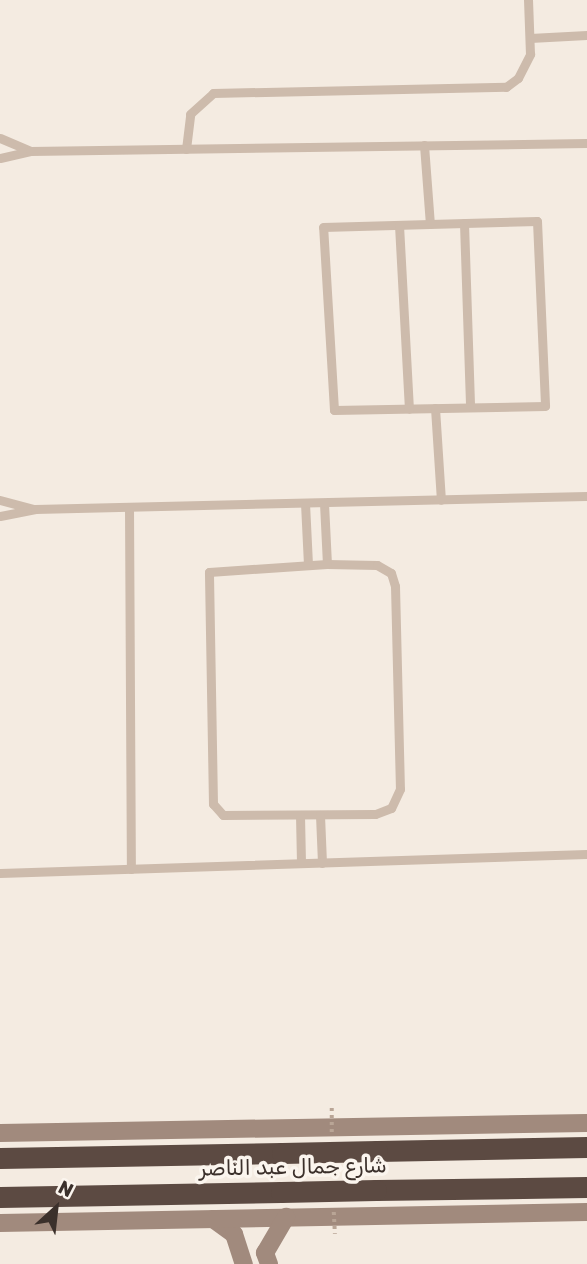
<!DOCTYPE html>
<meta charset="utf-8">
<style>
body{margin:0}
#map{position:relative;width:587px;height:1264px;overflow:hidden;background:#f4ebe1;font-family:Rubik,Vazirmatn,sans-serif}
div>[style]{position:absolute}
.lane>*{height:9px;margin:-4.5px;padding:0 4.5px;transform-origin:4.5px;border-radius:4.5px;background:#cdbbac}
.secondary>*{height:18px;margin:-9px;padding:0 9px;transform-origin:9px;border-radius:9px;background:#a18a7d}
.highway>*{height:21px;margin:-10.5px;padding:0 10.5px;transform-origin:10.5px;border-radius:10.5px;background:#5c4a42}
.path-bridge>*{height:3.5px;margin-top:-1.75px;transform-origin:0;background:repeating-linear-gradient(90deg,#b9a596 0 3.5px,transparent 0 7px)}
.highway-bridge>*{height:21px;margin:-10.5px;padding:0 10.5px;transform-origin:10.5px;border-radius:10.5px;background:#5c4a42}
span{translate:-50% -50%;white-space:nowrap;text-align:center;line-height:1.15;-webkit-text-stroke:7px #fbf5ee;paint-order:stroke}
.street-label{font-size:21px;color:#3b302b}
.north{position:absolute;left:21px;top:1173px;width:70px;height:70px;-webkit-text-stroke:5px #fbf5ee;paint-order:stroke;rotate:27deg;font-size:19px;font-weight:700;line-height:28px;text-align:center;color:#3b302b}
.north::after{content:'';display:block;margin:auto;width:24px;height:32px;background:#3b302b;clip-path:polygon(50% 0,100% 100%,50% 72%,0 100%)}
</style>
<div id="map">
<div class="lane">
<div style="left:530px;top:38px;width:57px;rotate:-3deg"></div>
<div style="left:0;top:138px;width:33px;rotate:23deg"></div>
<div style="left:424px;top:145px;width:79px;rotate:85.7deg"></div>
<div style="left:186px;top:149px;width:35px;rotate:-83deg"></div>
<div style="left:190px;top:114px;width:31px;rotate:-42deg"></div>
<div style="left:213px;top:93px;width:293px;rotate:-1.2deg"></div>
<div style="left:506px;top:87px;width:15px;rotate:-37deg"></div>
<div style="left:518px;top:78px;width:27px;rotate:-63deg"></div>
<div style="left:530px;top:54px;width:54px;rotate:-92.1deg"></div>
<div style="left:0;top:158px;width:31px;rotate:-13deg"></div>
<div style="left:30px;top:151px;width:557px;rotate:-0.82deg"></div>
<div style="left:537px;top:221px;width:185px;rotate:87.5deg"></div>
<div style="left:545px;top:406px;width:211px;rotate:178.9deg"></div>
<div style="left:334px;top:410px;width:183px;rotate:-93.4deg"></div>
<div style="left:323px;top:227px;width:214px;rotate:-1.6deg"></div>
<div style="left:464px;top:223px;width:184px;rotate:88.1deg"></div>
<div style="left:399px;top:225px;width:184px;rotate:86.9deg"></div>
<div style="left:435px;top:408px;width:92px;rotate:86.3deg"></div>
<div style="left:0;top:500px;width:34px;rotate:15deg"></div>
<div style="left:305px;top:503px;width:62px;rotate:87.2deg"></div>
<div style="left:324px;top:503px;width:61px;rotate:87.2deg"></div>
<div style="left:129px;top:507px;width:362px;rotate:89.7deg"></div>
<div style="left:0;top:516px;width:36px;rotate:-11deg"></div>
<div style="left:35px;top:509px;width:552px;rotate:-1.35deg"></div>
<div style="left:327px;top:564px;width:50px;rotate:1.1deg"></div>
<div style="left:377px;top:565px;width:16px;rotate:30deg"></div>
<div style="left:391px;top:573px;width:14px;rotate:73deg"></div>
<div style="left:395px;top:586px;width:203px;rotate:88.6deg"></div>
<div style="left:400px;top:789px;width:21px;rotate:115deg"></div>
<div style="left:391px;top:808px;width:17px;rotate:159deg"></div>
<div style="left:375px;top:814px;width:152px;rotate:179.6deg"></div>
<div style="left:223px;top:815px;width:15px;rotate:-132deg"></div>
<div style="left:213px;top:804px;width:232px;rotate:-91deg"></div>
<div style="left:209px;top:572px;width:118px;rotate:-3.9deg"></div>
<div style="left:300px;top:815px;width:48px;rotate:88.8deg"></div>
<div style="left:320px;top:815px;width:48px;rotate:87.6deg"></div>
<div style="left:0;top:873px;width:587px;rotate:-1.85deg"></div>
</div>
<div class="secondary">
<div style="left:0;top:1133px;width:587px;rotate:-0.98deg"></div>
<div style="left:213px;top:1219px;width:26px;rotate:36deg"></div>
<div style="left:234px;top:1234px;width:32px;rotate:72deg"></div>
<div style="left:0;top:1223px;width:587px;rotate:-1.07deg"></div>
<div style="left:269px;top:1264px;width:12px;rotate:-110deg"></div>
<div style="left:265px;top:1253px;width:42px;rotate:-59.7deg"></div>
</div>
<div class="highway">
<div style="left:377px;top:1151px;width:210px;rotate:-1.1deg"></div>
<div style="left:0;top:1158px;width:282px;rotate:-1deg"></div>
<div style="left:376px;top:1190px;width:211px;rotate:-0.8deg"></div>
<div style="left:0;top:1197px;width:281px;rotate:-1deg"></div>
</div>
<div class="path-bridge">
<div style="left:332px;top:1108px;width:26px;rotate:90deg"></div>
<div style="left:334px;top:1212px;width:22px;rotate:87deg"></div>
</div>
<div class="highway-bridge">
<div style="left:282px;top:1153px;width:95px;rotate:-1.2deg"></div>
<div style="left:281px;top:1192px;width:95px;rotate:-1.2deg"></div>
</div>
<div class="street-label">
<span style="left:293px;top:1167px;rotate:-1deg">شارع جمال عبد الناصر</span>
</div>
<div class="north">N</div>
</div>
